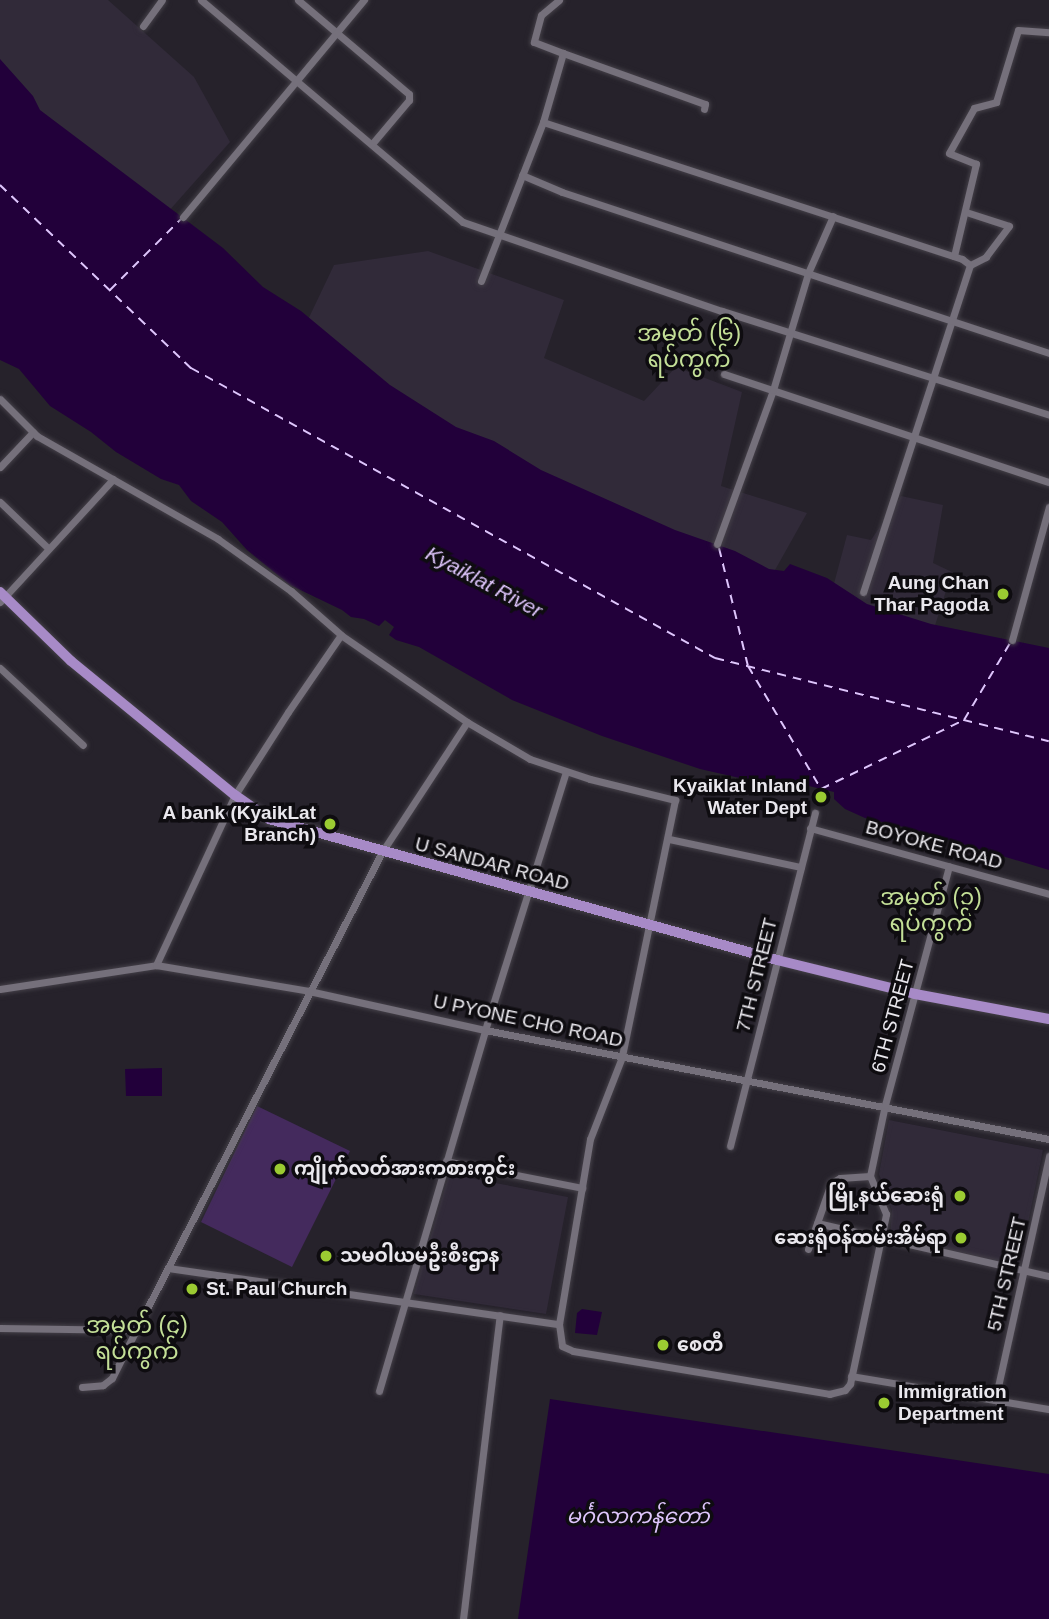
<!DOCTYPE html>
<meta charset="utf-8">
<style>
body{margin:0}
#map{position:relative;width:1049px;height:1619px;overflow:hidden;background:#26222b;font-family:Arial,"Noto Sans Myanmar",sans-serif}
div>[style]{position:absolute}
.built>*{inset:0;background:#312a39}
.green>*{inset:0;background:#442a5d}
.water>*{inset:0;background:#22003a}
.ferry>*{height:2px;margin-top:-1px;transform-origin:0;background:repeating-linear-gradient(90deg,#dec5fc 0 9px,transparent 0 16px)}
.roads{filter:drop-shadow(0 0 2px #444048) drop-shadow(0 0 2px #444048)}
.minor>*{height:7px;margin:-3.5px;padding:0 3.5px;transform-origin:3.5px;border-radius:3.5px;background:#75707b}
.major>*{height:10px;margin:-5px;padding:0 5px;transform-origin:5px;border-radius:5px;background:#a78ac7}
.dots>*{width:19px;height:19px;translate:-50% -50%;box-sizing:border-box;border:4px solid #0e0c10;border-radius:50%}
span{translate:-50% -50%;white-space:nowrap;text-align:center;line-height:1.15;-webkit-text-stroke:7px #0e0c10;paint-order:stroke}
.poi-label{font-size:19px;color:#eae8ee;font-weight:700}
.right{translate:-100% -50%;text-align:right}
.left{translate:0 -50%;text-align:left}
.street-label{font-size:19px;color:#eae8ee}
.water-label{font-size:21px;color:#dec5fc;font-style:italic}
.quarter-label{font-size:23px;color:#c3df97}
</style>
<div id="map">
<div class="built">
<div style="clip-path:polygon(0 0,108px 0,194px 77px,230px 142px,160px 221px,0 77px)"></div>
<div style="clip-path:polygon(428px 251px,564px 300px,544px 358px,644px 401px,676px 367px,742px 392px,721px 486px,807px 513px,770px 579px,398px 421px,304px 328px,334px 265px)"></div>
<div style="clip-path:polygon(901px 496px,943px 505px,933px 563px,952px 572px,932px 635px,832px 591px,847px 535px,871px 540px)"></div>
<div style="clip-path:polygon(889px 1120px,1043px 1150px,1019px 1266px,890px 1237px,892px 1210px,879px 1174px)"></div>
<div style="clip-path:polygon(449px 1174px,568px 1197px,546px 1314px,414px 1294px)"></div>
</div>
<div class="green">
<div style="clip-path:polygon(257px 1106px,350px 1151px,292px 1267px,201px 1222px)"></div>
</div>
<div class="water">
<div style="clip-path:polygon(0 59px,33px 96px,40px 110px,223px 248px,263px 287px,301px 311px,390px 385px,456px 427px,494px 441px,541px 470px,675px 530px,735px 551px,769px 569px,784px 571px,790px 564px,827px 578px,867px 604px,931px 624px,1049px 648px,1049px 870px,912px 829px,865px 818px,845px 809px,834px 799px,834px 792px,809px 786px,806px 791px,788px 789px,700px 769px,602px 736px,512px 700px,419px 647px,396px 640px,389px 635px,394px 627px,385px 620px,379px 626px,364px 619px,351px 617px,342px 610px,290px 585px,247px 550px,222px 522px,191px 501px,179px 485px,161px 479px,116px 452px,91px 432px,50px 406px,19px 369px,0 360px)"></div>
<div style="clip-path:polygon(162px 1068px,162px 1096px,126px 1096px,125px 1069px)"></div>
<div style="clip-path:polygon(582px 1309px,602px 1312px,597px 1335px,575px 1333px,577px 1313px)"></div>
<div style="clip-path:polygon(550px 1399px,1049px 1474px,1049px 1619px,518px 1619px)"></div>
</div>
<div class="ferry">
<div style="left:0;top:185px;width:265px;rotate:43.8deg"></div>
<div style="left:191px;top:368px;width:599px;rotate:28.96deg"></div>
<div style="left:715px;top:658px;width:344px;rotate:14deg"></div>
<div style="left:110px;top:290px;width:102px;rotate:-45deg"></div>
<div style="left:719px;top:548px;width:122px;rotate:76.2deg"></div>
<div style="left:748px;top:666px;width:143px;rotate:59.3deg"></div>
<div style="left:821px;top:789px;width:159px;rotate:-25.8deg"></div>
<div style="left:964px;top:720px;width:90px;rotate:-59.1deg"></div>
</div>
<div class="roads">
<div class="minor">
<div style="left:201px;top:0;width:343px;rotate:40.3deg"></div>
<div style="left:463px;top:222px;width:274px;rotate:19deg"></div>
<div style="left:722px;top:311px;width:343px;rotate:17.6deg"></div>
<div style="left:298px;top:0;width:145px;rotate:40.3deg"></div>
<div style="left:409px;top:94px;width:6px;rotate:90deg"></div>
<div style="left:409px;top:100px;width:57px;rotate:130.1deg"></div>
<div style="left:559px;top:0;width:23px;rotate:140deg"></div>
<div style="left:541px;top:15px;width:28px;rotate:105deg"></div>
<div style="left:534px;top:42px;width:31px;rotate:21deg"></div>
<div style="left:143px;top:26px;width:32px;rotate:-54deg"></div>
<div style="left:543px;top:122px;width:441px;rotate:18.1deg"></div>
<div style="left:962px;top:259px;width:10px;rotate:37deg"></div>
<div style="left:970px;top:265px;width:344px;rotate:108.1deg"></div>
<div style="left:522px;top:175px;width:43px;rotate:23deg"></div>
<div style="left:562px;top:192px;width:513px;rotate:18.29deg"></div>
<div style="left:966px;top:212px;width:45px;rotate:18deg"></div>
<div style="left:1009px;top:226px;width:39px;rotate:127deg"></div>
<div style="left:986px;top:257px;width:18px;rotate:153deg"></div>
<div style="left:183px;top:217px;width:283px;rotate:-50.2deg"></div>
<div style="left:954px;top:256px;width:95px;rotate:-76.6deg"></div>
<div style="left:976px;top:164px;width:29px;rotate:-158deg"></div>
<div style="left:949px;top:153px;width:51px;rotate:-60.9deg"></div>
<div style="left:974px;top:108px;width:23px;rotate:-15deg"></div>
<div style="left:996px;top:102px;width:75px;rotate:-73deg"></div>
<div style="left:1018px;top:30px;width:31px;rotate:4deg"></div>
<div style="left:481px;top:281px;width:171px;rotate:-68.7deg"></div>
<div style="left:543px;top:122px;width:72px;rotate:-73.8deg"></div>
<div style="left:563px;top:53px;width:151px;rotate:19.8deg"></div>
<div style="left:705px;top:104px;width:5px;rotate:101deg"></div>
<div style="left:724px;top:374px;width:342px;rotate:18.4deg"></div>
<div style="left:0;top:399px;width:52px;rotate:45deg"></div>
<div style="left:37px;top:436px;width:208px;rotate:29.6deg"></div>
<div style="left:218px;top:539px;width:90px;rotate:35.5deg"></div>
<div style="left:291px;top:591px;width:67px;rotate:41.3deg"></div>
<div style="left:341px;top:635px;width:153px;rotate:34.6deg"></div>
<div style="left:467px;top:722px;width:73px;rotate:30.4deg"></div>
<div style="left:530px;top:759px;width:63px;rotate:18.4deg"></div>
<div style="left:590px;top:779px;width:88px;rotate:13.9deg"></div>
<div style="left:675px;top:800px;width:262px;rotate:101.7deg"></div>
<div style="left:622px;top:1057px;width:88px;rotate:111.3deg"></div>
<div style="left:590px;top:1139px;width:188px;rotate:99.5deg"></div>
<div style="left:559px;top:1324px;width:22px;rotate:82deg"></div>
<div style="left:562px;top:1346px;width:12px;rotate:24deg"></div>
<div style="left:573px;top:1351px;width:260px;rotate:9.5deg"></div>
<div style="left:829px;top:1394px;width:16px;rotate:-14deg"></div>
<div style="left:845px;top:1390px;width:8px;rotate:-50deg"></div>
<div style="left:850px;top:1384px;width:174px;rotate:-78deg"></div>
<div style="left:886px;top:1214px;width:41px;rotate:-112.8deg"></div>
<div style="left:0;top:467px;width:48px;rotate:-46.7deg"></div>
<div style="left:0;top:502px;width:66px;rotate:43.8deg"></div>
<div style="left:717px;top:544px;width:164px;rotate:-70deg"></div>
<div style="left:773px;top:390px;width:122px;rotate:-73.3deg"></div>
<div style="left:808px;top:273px;width:62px;rotate:-66.3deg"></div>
<div style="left:0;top:602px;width:167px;rotate:-47.4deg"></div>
<div style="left:1012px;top:640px;width:138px;rotate:-74.5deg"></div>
<div style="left:0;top:668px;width:113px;rotate:42.9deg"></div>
<div style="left:810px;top:828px;width:248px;rotate:15.4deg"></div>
<div style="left:669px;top:839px;width:135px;rotate:12deg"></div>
<div style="left:156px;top:965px;width:187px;rotate:-65.1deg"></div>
<div style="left:235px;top:795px;width:98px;rotate:-57.4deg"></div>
<div style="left:288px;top:712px;width:93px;rotate:-55.5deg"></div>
<div style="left:0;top:989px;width:158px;rotate:-8.7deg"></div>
<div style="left:156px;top:965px;width:155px;rotate:9.6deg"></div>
<div style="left:309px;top:991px;width:180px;rotate:12.5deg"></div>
<div style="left:485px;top:1030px;width:574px;rotate:10.94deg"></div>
<div style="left:730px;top:1146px;width:344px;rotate:-75.7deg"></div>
<div style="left:446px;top:1161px;width:139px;rotate:11.2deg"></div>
<div style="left:870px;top:1176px;width:73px;rotate:-78.1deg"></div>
<div style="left:885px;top:1105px;width:247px;rotate:-75deg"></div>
<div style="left:817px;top:1223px;width:238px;rotate:12.9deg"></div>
<div style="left:808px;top:1249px;width:70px;rotate:-70.8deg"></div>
<div style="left:831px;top:1183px;width:10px;rotate:-29deg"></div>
<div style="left:840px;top:1178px;width:30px;rotate:-4deg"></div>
<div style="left:168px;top:1268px;width:395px;rotate:8.2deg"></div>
<div style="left:0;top:1328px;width:136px;rotate:0.8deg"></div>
<div style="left:136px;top:1330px;width:538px;rotate:-62.77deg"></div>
<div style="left:382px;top:852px;width:155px;rotate:-56.8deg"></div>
<div style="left:851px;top:1376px;width:201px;rotate:9.5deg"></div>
<div style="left:82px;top:1387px;width:21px;rotate:-5deg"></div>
<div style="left:103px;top:1385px;width:11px;rotate:-38deg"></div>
<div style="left:112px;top:1378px;width:54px;rotate:-63.4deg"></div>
<div style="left:379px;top:1391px;width:376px;rotate:-73.6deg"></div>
<div style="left:485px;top:1030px;width:270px;rotate:-72.6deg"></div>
<div style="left:995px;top:1400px;width:250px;rotate:-77.5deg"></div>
<div style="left:463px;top:1619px;width:306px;rotate:-83.1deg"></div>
</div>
<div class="major">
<div style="left:0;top:592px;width:99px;rotate:44.2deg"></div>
<div style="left:71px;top:661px;width:212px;rotate:39.3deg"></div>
<div style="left:235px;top:795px;width:42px;rotate:35.2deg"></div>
<div style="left:269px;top:819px;width:527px;rotate:15.51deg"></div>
<div style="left:777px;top:960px;width:142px;rotate:13.8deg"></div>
<div style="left:915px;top:994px;width:136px;rotate:10.6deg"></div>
</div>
</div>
<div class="dots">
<div style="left:1003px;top:594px;background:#9bcb32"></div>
<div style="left:821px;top:797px;background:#9bcb32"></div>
<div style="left:330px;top:824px;background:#9bcb32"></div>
<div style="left:280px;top:1169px;background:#9bcb32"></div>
<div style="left:960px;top:1196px;background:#9bcb32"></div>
<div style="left:961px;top:1238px;background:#9bcb32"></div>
<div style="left:326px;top:1256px;background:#9bcb32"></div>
<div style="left:192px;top:1289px;background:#9bcb32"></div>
<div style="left:663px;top:1345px;background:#9bcb32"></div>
<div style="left:884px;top:1403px;background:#9bcb32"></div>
</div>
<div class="poi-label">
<span class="right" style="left:989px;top:594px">Aung Chan<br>Thar Pagoda</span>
<span class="right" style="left:807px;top:797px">Kyaiklat Inland<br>Water Dept</span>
<span class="right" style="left:316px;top:824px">A bank (KyaikLat<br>Branch)</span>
<span class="left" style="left:294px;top:1169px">ကျိုက်လတ်အားကစားကွင်း</span>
<span class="right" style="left:944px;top:1196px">မြို့နယ်ဆေးရုံ</span>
<span class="right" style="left:947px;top:1238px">ဆေးရုံဝန်ထမ်းအိမ်ရာ</span>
<span class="left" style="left:340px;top:1256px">သမဝါယမဦးစီးဌာန</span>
<span class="left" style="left:206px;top:1289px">St. Paul Church</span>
<span class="left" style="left:677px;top:1345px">စေတီ</span>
<span class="left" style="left:898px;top:1403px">Immigration<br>Department</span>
</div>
<div class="street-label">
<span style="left:934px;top:845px;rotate:15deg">BOYOKE ROAD</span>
<span style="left:492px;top:864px;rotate:15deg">U SANDAR ROAD</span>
<span style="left:757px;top:975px;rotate:-76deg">7TH STREET</span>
<span style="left:893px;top:1016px;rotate:-75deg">6TH STREET</span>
<span style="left:528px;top:1021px;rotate:12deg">U PYONE CHO ROAD</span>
<span style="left:1007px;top:1274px;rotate:-77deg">5TH STREET</span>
</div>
<div class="water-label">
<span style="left:484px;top:582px;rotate:28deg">Kyaiklat River</span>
<span style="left:638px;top:1516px">မင်္ဂလာကန်တော်</span>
</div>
<div class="quarter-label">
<span style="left:689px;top:346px">အမှတ် (၆)<br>ရပ်ကွက်</span>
<span style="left:931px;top:910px">အမှတ် (၃)<br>ရပ်ကွက်</span>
<span style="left:137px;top:1338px">အမှတ် (၄)<br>ရပ်ကွက်</span>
</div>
</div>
